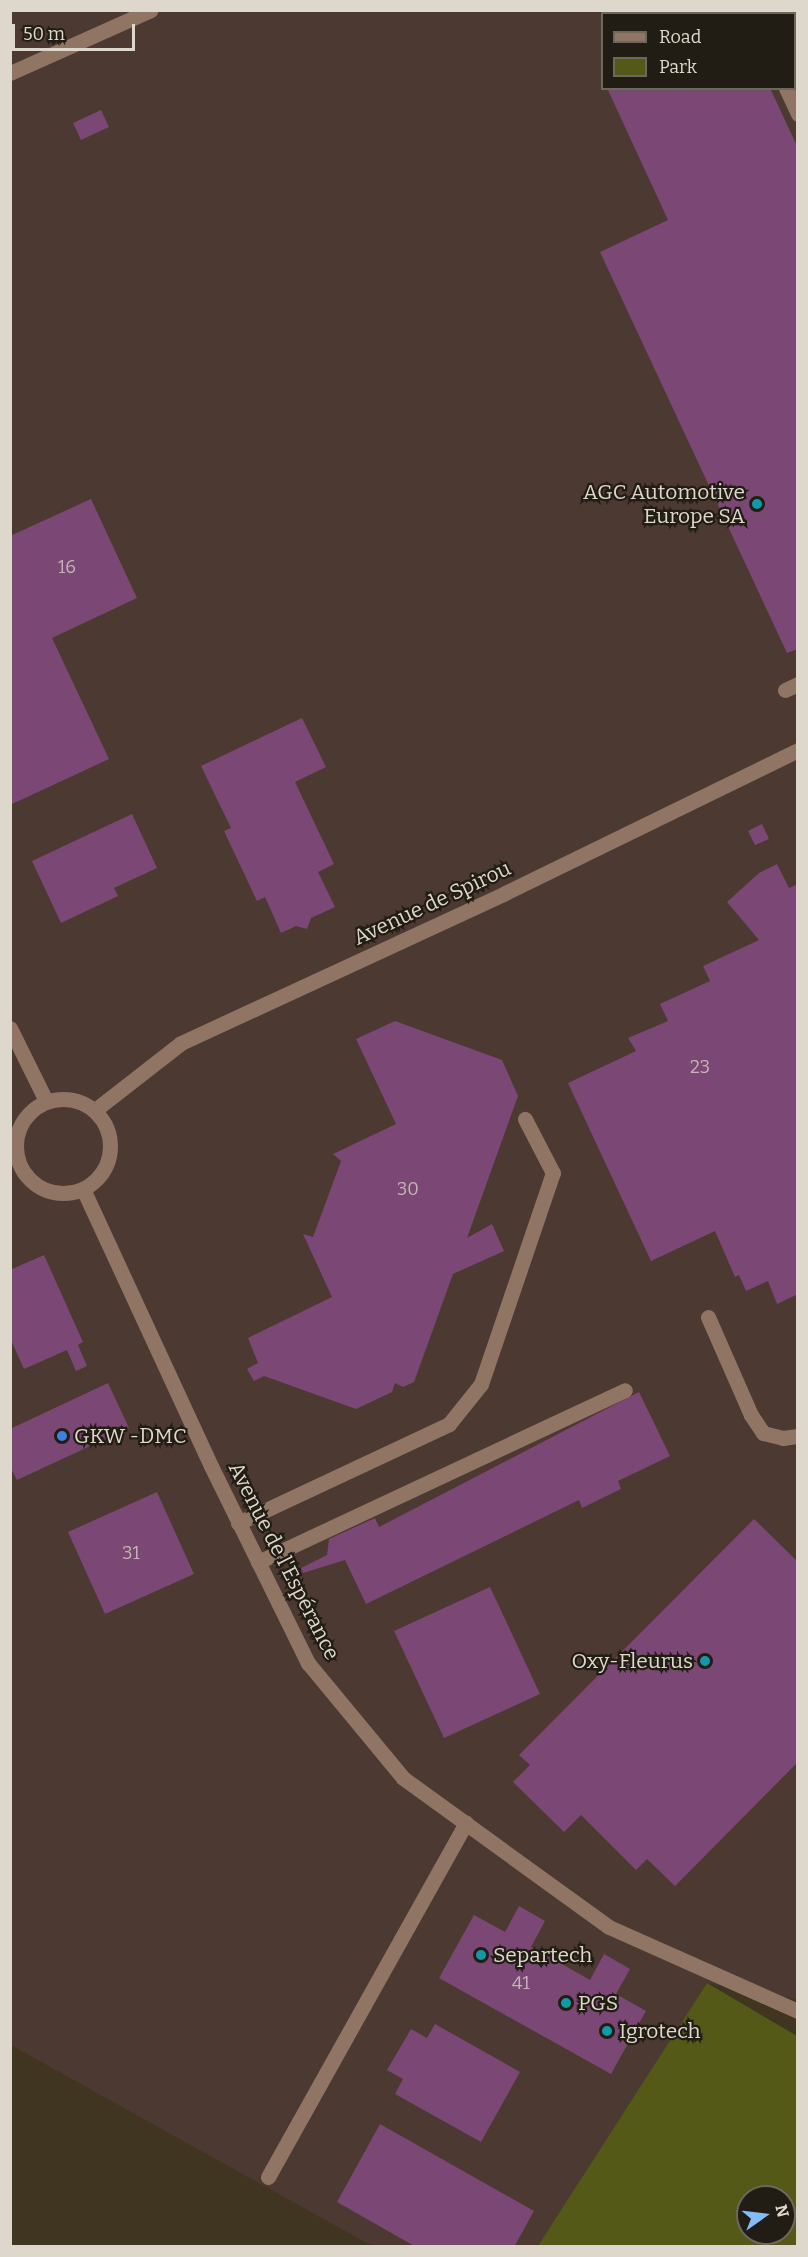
<!DOCTYPE html>
<meta charset="utf-8">
<style>
body{margin:0}
#map{position:relative;width:808px;height:2257px;overflow:hidden;background:#3f3521;font-family:Bitter,serif}
div>[style]{position:absolute}
.industrial>*{inset:0;background:#4c3931}
.green>*{inset:0;background:#545917}
.building>*{inset:0;background:#7b4774}
.minor>*{height:15px;margin:-7.5px;padding:0 7.5px;transform-origin:7.5px;border-radius:7.5px;background:#907464}
.minor>.ring{margin:-7.5px;padding:0;box-sizing:content-box;background:none;border:15px solid #907464;border-radius:50%}
.dots>*{width:16px;height:16px;translate:-50% -50%;box-sizing:border-box;border:3px solid #221d14;border-radius:50%}
span{translate:-50% -50%;white-space:nowrap;text-align:center;line-height:1.15;-webkit-text-stroke:4.5px #221d14;paint-order:stroke}
.number-label{font-size:18px;color:#c5b4b6}
.number-label span{-webkit-text-stroke-width:0}
.poi-label{font-size:21px;color:#ded8cc}
.right{translate:-100% -50%;text-align:right}
.left{translate:0 -50%;text-align:left}
.street-label{font-size:21px;color:#ded8cc}
.frame{position:absolute;inset:0;border:12px solid #ded8cc;pointer-events:none}
.legend{position:absolute;left:601px;top:12px;width:195px;height:78px;box-sizing:border-box;background:#221d14;border:2px solid #6d685e;margin:0;padding:8px 10px;list-style:none;font-size:18px;color:#ded8cc}
.legend li{display:flex;align-items:center;gap:12px;height:30px}
.legend b{width:30px;border:2px solid #6d685e}
.north{position:absolute;left:736px;top:2185px;width:60px;height:60px;box-sizing:border-box;background:#221d14;border:2px solid #6d685e;border-radius:50%;rotate:76deg;font-size:16px;font-weight:700;line-height:24px;text-align:center;color:#ded8cc}
.north::after{content:'';display:block;margin:auto;width:21px;height:27px;background:#83bcfb;clip-path:polygon(50% 0,100% 100%,50% 72%,0 100%)}
.scale{position:absolute;left:12px;top:24px;width:123px;height:27px;box-sizing:border-box;border:3px solid #ded8cc;border-top:0;padding-left:8px;font-size:18px;line-height:21px;white-space:nowrap;color:#ded8cc;-webkit-text-stroke:4px #221d14;paint-order:stroke}
</style>
<div id="map">
<div class="industrial">
<div style="clip-path:polygon(evenodd,11px 11px,797px 11px,797px 1999px,707px 1983px,539px 2246px,372px 2246px,11px 2045px,11px 11px,602px 14px,794px 14px,794px 88px,602px 88px,602px 14px)"></div>
</div>
<div class="green">
<div style="clip-path:polygon(evenodd,707px 1983px,797px 2036px,797px 2246px,538px 2246px,707px 1983px,748px 2197px,784px 2197px,784px 2233px,748px 2233px,748px 2197px)"></div>
</div>
<div class="building">
<div style="clip-path:polygon(607px 88px,770px 88px,798px 148px,798px 649px,787px 653px,600px 252px,668px 220px)"></div>
<div style="clip-path:polygon(101px 110px,109px 127px,81px 140px,73px 123px)"></div>
<div style="clip-path:polygon(91px 499px,137px 598px,52px 638px,109px 759px,10px 805px,10px 536px)"></div>
<div style="clip-path:polygon(302px 718px,326px 767px,295px 782px,334px 864px,318px 872px,335px 907px,311px 918px,307px 929px,296px 926px,281px 933px,265px 897px,257px 901px,224px 831px,231px 828px,201px 766px)"></div>
<div style="clip-path:polygon(132px 814px,157px 868px,114px 888px,118px 896px,61px 923px,32px 861px)"></div>
<div style="clip-path:polygon(762px 824px,769px 839px,755px 845px,748px 831px)"></div>
<div style="clip-path:polygon(777px 864px,789px 888px,798px 884px,798px 1294px,777px 1304px,768px 1281px,746px 1291px,739px 1275px,735px 1277px,715px 1231px,651px 1261px,568px 1083px,636px 1051px,628px 1038px,668px 1021px,660px 1004px,710px 981px,703px 966px,759px 940px,727px 902px,759px 873px)"></div>
<div style="clip-path:polygon(395px 1021px,502px 1060px,518px 1096px,467px 1238px,492px 1224px,504px 1251px,453px 1274px,414px 1382px,403px 1387px,395px 1383px,392px 1392px,356px 1409px,264px 1376px,254px 1381px,247px 1369px,258px 1363px,248px 1338px,332px 1297px,303px 1234px,313px 1237px,341px 1161px,333px 1154px,396px 1124px,356px 1039px)"></div>
<div style="clip-path:polygon(44px 1255px,83px 1342px,78px 1345px,87px 1366px,76px 1371px,67px 1350px,24px 1369px,10px 1338px,10px 1270px)"></div>
<div style="clip-path:polygon(108px 1383px,129px 1428px,17px 1480px,10px 1467px,10px 1429px)"></div>
<div style="clip-path:polygon(639px 1392px,670px 1456px,618px 1481px,621px 1489px,582px 1508px,579px 1500px,366px 1604px,345px 1560px,303px 1573px,301px 1568px,327px 1555px,329px 1539px,375px 1518px,379px 1527px)"></div>
<div style="clip-path:polygon(157px 1492px,194px 1574px,105px 1614px,68px 1532px)"></div>
<div style="clip-path:polygon(754px 1519px,798px 1562px,798px 1762px,675px 1886px,647px 1859px,636px 1870px,581px 1815px,564px 1832px,513px 1782px,530px 1765px,519px 1755px)"></div>
<div style="clip-path:polygon(490px 1587px,540px 1694px,444px 1738px,394px 1631px)"></div>
<div style="clip-path:polygon(519px 1906px,545px 1921px,531px 1947px,560px 1963px,590px 1980px,604px 1954px,630px 1969px,616px 1994px,646px 2011px,611px 2074px,439px 1978px,474px 1915px,505px 1932px)"></div>
<div style="clip-path:polygon(435px 2024px,520px 2072px,481px 2142px,395px 2094px,403px 2079px,387px 2070px,411px 2029px,427px 2038px)"></div>
<div style="clip-path:polygon(380px 2124px,534px 2211px,514px 2247px,416px 2247px,337px 2202px)"></div>
</div>
<div class="minor">
<div style="left:750px;top:10px;width:4px;rotate:76deg"></div>
<div style="left:10px;top:73px;width:154px;rotate:-24.1deg"></div>
<div style="left:786px;top:88px;width:29px;rotate:65deg"></div>
<div style="left:785px;top:690px;width:14px;rotate:-25deg"></div>
<div style="left:10px;top:1028px;width:81px;rotate:63.7deg"></div>
<div class="ring" style="left:16px;top:1099px;width:79px;height:79px"></div>
<div style="left:95px;top:1110px;width:109px;rotate:-37.9deg"></div>
<div style="left:181px;top:1043px;width:357px;rotate:-24.8deg"></div>
<div style="left:505px;top:893px;width:326px;rotate:-26deg"></div>
<div style="left:83px;top:1189px;width:305px;rotate:65.2deg"></div>
<div style="left:211px;top:1466px;width:220px;rotate:63.8deg"></div>
<div style="left:308px;top:1663px;width:149px;rotate:50.4deg"></div>
<div style="left:403px;top:1778px;width:254px;rotate:35.9deg"></div>
<div style="left:609px;top:1927px;width:207px;rotate:24deg"></div>
<div style="left:708px;top:1317px;width:107px;rotate:66.3deg"></div>
<div style="left:751px;top:1415px;width:22px;rotate:56deg"></div>
<div style="left:763px;top:1433px;width:21px;rotate:14deg"></div>
<div style="left:783px;top:1438px;width:15px;rotate:-8deg"></div>
<div style="left:238px;top:1523px;width:233px;rotate:-25.1deg"></div>
<div style="left:449px;top:1424px;width:51px;rotate:-51.3deg"></div>
<div style="left:481px;top:1384px;width:223px;rotate:-71.2deg"></div>
<div style="left:553px;top:1173px;width:61px;rotate:-117.4deg"></div>
<div style="left:258px;top:1562px;width:405px;rotate:-25.1deg"></div>
<div style="left:268px;top:2177px;width:406px;rotate:-60.8deg"></div>
</div>
<div class="dots">
<div style="left:757px;top:504px;background:#0f9aa8"></div>
<div style="left:62px;top:1436px;background:#3f7fe0"></div>
<div style="left:705px;top:1661px;background:#0f9aa8"></div>
<div style="left:481px;top:1955px;background:#0f9aa8"></div>
<div style="left:566px;top:2003px;background:#0f9aa8"></div>
<div style="left:607px;top:2031px;background:#0f9aa8"></div>
</div>
<div class="number-label">
<span style="left:67px;top:567px">16</span>
<span style="left:700px;top:1067px">23</span>
<span style="left:408px;top:1189px">30</span>
<span style="left:131px;top:1553px">31</span>
<span style="left:521px;top:1983px">41</span>
</div>
<div class="poi-label">
<span class="right" style="left:745px;top:504px">AGC Automotive<br>Europe SA</span>
<span class="left" style="left:74px;top:1436px">GKW -DMC</span>
<span class="right" style="left:693px;top:1661px">Oxy-Fleurus</span>
<span class="left" style="left:493px;top:1955px">Separtech</span>
<span class="left" style="left:578px;top:2003px">PGS</span>
<span class="left" style="left:619px;top:2031px">Igrotech</span>
</div>
<div class="street-label">
<span style="left:432px;top:903px;rotate:-25deg">Avenue de Spirou</span>
<span style="left:284px;top:1561px;rotate:63deg">Avenue de l'Espérance</span>
</div>
<div class="frame"></div>
<ul class="legend">
<li><b style="height:8px;background:#907464"></b>Road</li>
<li><b style="height:16px;background:#545917"></b>Park</li>
</ul>
<div class="north">N</div>
<div class="scale">50 m</div>
</div>
